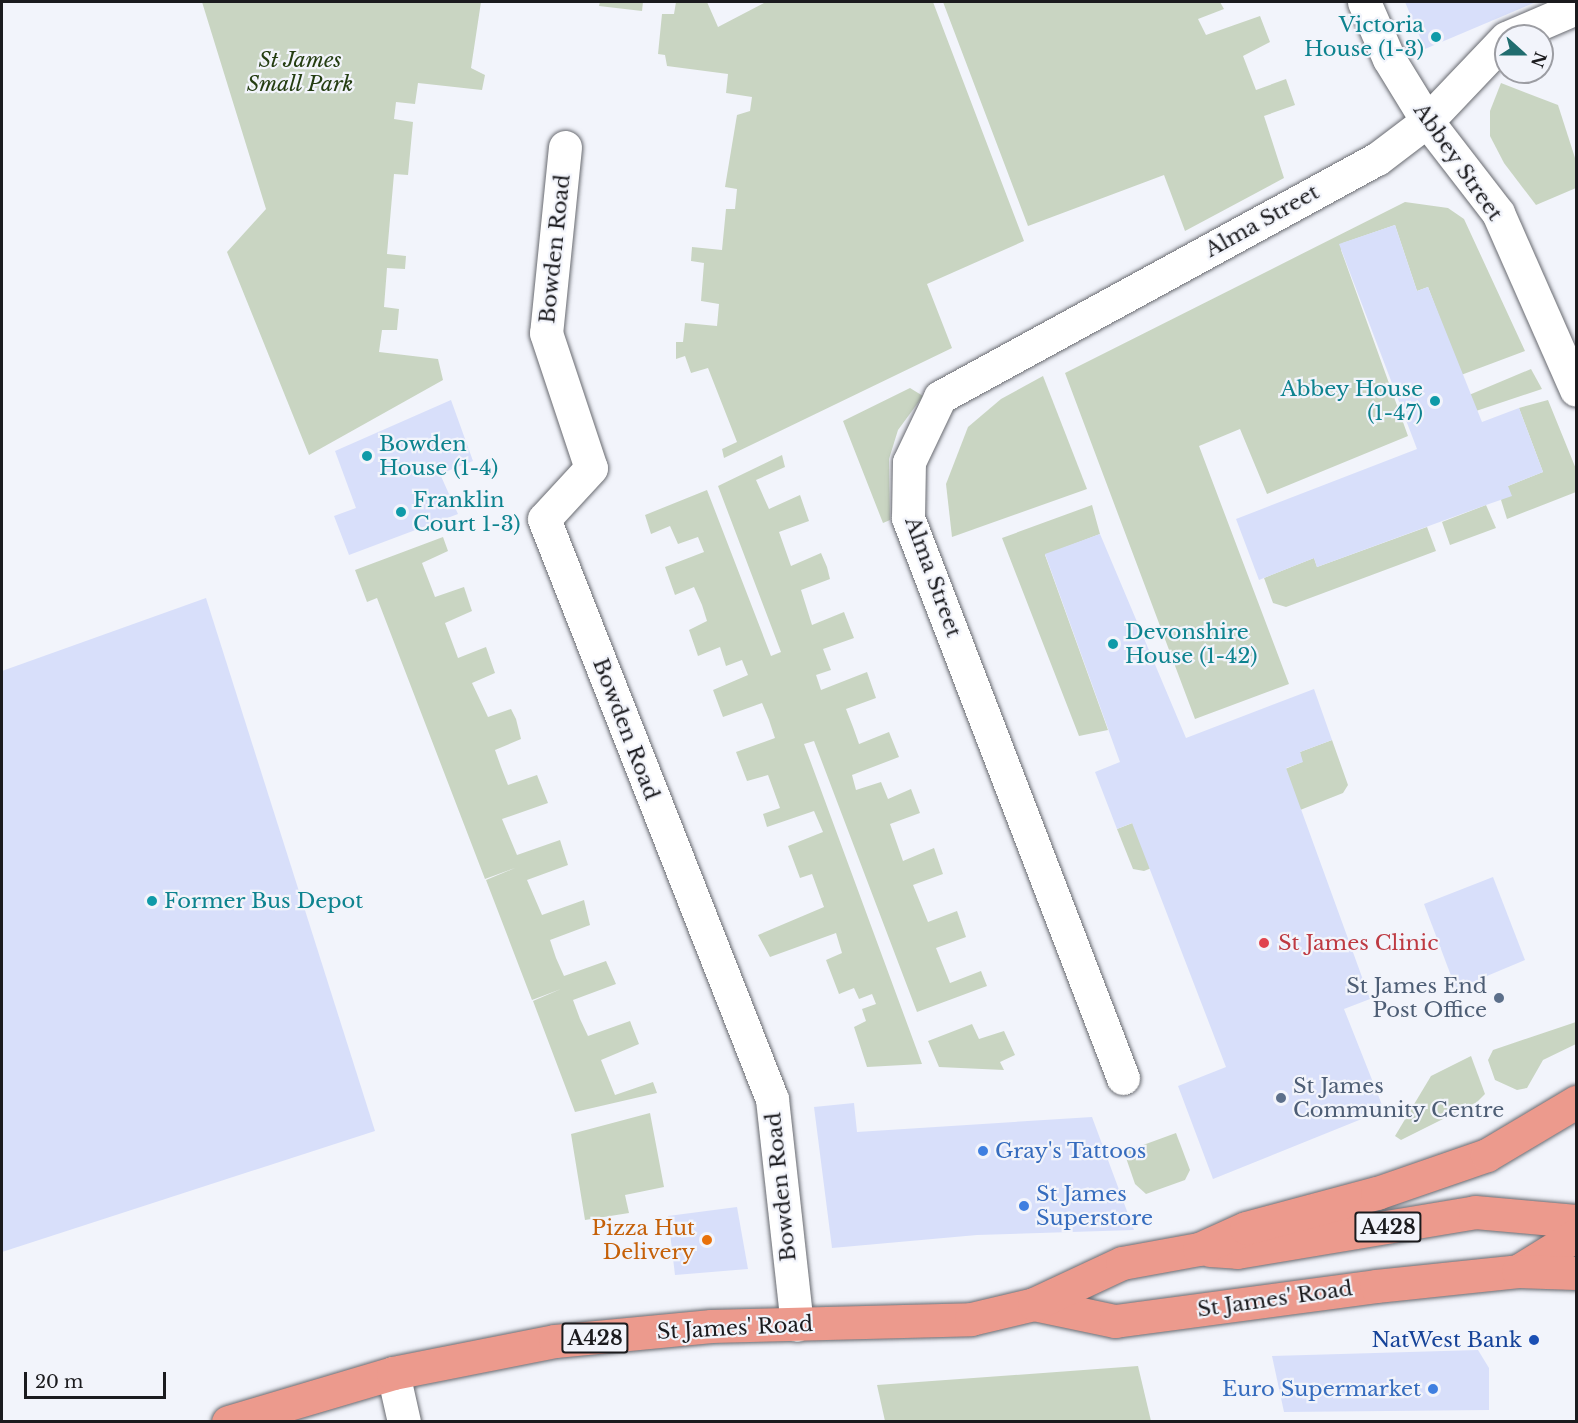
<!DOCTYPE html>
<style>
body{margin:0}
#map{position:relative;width:1578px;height:1423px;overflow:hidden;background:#f2f4fb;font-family:"Libre Baskerville",serif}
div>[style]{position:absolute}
.green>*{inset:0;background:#c9d5c2}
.building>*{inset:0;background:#d8dffa}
.roads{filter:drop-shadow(0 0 2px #686a70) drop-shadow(0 0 2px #686a70)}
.minor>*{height:33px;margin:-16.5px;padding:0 16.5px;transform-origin:16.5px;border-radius:16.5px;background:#fff}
.major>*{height:33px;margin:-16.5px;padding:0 16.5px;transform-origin:16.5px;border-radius:16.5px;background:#ec9a8d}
.dots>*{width:16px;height:16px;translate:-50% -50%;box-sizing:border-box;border:3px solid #f2f4fb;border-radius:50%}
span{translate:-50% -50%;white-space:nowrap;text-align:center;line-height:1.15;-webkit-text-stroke:4.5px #f2f4fb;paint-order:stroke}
.shield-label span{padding:2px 4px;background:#f2f4fb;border:2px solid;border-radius:4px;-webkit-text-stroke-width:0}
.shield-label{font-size:20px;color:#1b1b1e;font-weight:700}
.culture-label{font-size:21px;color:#0d838f}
.right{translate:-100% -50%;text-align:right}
.left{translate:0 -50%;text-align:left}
.park-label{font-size:21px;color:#243d11;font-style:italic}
.street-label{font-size:21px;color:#1b1b1e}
.health-label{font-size:21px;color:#be3a42}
.service-label{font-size:21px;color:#4e5e75}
.shop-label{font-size:21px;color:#366cbe}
.food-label{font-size:21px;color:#c56008}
.transit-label{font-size:21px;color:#164399}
.frame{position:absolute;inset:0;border:3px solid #1b1b1e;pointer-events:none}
.north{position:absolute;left:1494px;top:24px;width:60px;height:60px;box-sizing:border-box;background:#f2f4fb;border:2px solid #9c9da3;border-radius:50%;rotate:111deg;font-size:16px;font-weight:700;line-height:24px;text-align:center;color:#1b1b1e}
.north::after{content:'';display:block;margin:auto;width:21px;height:27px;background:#216d6f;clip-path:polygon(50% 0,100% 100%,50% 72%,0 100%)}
.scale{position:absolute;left:24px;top:1372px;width:142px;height:27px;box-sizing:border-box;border:3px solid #1b1b1e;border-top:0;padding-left:8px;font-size:18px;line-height:21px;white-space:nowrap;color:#1b1b1e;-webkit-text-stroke:4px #f2f4fb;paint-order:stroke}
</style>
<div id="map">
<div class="green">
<div style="clip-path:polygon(202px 2px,481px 2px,471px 68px,485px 75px,482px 90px,418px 83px,415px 104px,396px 102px,394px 119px,413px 122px,408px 175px,394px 174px,387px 254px,406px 256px,405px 269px,387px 268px,384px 307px,399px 309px,397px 330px,382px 330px,379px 352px,438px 359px,443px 380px,309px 455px,227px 252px,266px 209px)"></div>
<div style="clip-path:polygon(600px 2px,643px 2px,642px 11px,599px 6px)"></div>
<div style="clip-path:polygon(676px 2px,707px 2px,718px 27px,766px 2px,933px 2px,1024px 241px,927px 284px,952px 348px,724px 458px,722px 449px,737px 442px,708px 368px,691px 373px,685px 356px,676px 359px,676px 342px,683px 342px,685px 323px,717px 326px,719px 304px,701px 301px,704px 263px,691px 261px,692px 247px,722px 250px,726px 209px,735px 209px,737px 189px,725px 187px,737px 115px,750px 111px,752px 97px,726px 93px,728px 74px,667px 66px,665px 55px,658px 54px,662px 14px,674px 14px)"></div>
<div style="clip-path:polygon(943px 2px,1220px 2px,1224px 9px,1198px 19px,1206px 35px,1260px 16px,1270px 42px,1243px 56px,1256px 90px,1286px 79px,1295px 105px,1264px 116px,1284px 178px,1185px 231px,1164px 175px,1028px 226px)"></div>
<div style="clip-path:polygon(1501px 83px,1558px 105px,1576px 161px,1576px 188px,1536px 205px,1504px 163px,1490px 136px,1490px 111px)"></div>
<div style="clip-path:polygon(1405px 202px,1448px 208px,1464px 219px,1525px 351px,1461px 375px,1428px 287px,1417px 291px,1395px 225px,1343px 243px,1341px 250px,1408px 436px,1267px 494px,1240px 429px,1199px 446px,1289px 684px,1195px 719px,1065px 373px)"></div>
<div style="clip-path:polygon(1531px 369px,1542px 389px,1476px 411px,1469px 395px)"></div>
<div style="clip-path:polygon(1043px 376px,1087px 489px,952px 537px,946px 484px,968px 427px,1001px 399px)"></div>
<div style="clip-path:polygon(910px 388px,923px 396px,898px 430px,889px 459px,890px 520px,883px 523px,843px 421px)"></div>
<div style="clip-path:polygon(1548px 400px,1576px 469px,1576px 492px,1507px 519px,1501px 500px,1508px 486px,1543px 472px,1519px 408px)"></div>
<div style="clip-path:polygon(782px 455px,785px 467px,756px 480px,769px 509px,800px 495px,809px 521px,779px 532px,791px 566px,821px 553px,827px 567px,830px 579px,801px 590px,812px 625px,844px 612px,854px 638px,823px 649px,831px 670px,816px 675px,821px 690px,867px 672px,876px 698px,846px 709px,853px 727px,859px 744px,889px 732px,899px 757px,852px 775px,856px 790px,881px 782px,888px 799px,911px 789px,920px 813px,890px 824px,903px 861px,934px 848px,943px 874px,913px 885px,928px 922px,957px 911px,966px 937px,936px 948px,950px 983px,981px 971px,987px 986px,917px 1012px,814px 741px,804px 744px,922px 1064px,867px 1067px,854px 1027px,866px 1021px,862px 1009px,876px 1004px,872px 994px,859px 999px,854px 988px,839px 994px,826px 960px,842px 953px,836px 933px,770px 957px,758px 935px,824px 907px,812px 874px,800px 878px,788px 846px,823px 832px,814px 811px,767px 827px,763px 814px,780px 808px,768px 775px,747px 781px,736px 752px,775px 738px,769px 720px,762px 703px,723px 717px,713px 690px,748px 675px,742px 660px,726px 666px,720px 647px,698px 656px,689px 630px,707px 621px,702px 605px,694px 587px,675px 595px,665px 567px,704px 552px,698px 537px,678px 544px,670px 526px,651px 534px,645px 515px,707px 490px,771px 656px,781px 652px,718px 486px)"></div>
<div style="clip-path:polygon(1092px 505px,1100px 534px,1045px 555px,1108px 730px,1079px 736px,1002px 538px)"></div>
<div style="clip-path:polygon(1486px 505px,1496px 528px,1450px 545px,1442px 522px)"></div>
<div style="clip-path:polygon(1427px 527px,1436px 551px,1286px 607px,1273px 603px,1264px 578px,1314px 558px,1317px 567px)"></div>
<div style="clip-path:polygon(443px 537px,448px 551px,422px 563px,435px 597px,464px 587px,472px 611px,445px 623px,458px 658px,486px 647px,495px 673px,472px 683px,488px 717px,511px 709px,516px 719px,521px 739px,495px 750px,501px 767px,508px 785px,537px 775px,548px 803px,502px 819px,517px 855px,560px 840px,568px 865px,527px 880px,542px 915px,584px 900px,590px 925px,550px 940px,556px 958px,564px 976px,606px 961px,616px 984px,573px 1000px,580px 1019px,588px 1036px,630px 1021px,639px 1044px,601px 1060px,615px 1095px,653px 1082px,657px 1093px,575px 1112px,533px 1001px,561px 989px,532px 1000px,486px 880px,515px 868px,485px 879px,377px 598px,367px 602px,355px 570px)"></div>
<div style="clip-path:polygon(1332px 740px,1348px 785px,1343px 793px,1197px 851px,1183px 811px,1302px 762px,1300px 752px)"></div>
<div style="clip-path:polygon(1148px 817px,1174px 859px,1144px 871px,1133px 869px,1117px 829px)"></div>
<div style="clip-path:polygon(1576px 1022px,1576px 1044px,1543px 1060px,1527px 1088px,1517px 1090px,1495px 1080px,1488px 1060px,1493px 1050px)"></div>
<div style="clip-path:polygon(972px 1024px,979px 1039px,1004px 1031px,1015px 1055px,1000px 1062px,1004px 1070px,939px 1067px,928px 1041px)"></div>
<div style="clip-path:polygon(1471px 1056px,1485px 1094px,1477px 1102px,1401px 1140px,1395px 1136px,1431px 1076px)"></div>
<div style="clip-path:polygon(650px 1113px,664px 1187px,625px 1195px,629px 1213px,585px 1220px,571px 1134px)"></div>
<div style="clip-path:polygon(1176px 1133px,1190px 1170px,1185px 1180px,1146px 1194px,1135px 1184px,1124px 1152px)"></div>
<div style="clip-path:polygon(1138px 1366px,1151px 1421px,885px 1421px,877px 1385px)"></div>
</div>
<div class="building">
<div style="clip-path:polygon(1405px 2px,1536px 2px,1425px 49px)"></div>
<div style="clip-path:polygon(1395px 225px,1417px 291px,1428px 287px,1482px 422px,1519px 408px,1543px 472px,1508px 486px,1512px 496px,1486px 505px,1317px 567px,1314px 558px,1259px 580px,1236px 519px,1417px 449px,1339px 244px)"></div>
<div style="clip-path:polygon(451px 400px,473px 461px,440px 474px,458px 514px,349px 555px,334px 516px,356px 508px,335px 451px)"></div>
<div style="clip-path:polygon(1100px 534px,1186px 738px,1314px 689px,1332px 740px,1300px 752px,1303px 762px,1286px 768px,1370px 999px,1344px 1009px,1384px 1110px,1213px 1179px,1178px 1086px,1226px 1067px,1132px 823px,1117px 829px,1095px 772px,1120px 762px,1045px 554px)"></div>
<div style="clip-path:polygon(206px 598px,375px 1131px,2px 1252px,2px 671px)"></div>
<div style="clip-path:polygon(1493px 877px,1525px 960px,1456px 989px,1424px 904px)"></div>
<div style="clip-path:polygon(854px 1103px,857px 1132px,1092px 1117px,1134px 1230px,977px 1235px,832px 1248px,814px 1107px)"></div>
<div style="clip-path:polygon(737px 1207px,748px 1269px,675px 1275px,668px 1216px)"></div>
<div style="clip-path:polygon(1478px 1350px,1489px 1368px,1489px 1410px,1284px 1412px,1272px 1356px)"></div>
</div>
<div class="roads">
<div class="minor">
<div style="left:1364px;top:2px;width:62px;rotate:66.3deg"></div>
<div style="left:1389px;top:59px;width:73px;rotate:58.5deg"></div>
<div style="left:1427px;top:121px;width:116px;rotate:52.3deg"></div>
<div style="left:1498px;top:213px;width:193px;rotate:66.2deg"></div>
<div style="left:1511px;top:36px;width:71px;rotate:-23.3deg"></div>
<div style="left:565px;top:147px;width:187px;rotate:95.8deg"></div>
<div style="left:546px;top:333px;width:142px;rotate:71.6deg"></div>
<div style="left:591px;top:468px;width:69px;rotate:132.7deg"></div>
<div style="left:544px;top:519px;width:623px;rotate:68.54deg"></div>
<div style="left:772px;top:1099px;width:227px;rotate:83.7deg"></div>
<div style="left:1123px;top:1078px;width:600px;rotate:-111deg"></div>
<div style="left:908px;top:518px;width:56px;rotate:-89deg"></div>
<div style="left:909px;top:462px;width:72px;rotate:-64.5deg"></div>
<div style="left:940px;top:397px;width:498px;rotate:-28.6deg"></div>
<div style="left:1377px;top:159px;width:63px;rotate:-37.2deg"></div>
<div style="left:1427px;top:121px;width:115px;rotate:-46.4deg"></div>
<div style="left:393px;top:1373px;width:50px;rotate:77.3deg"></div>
</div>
<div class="major">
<div style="left:1210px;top:1250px;width:27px;rotate:4deg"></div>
<div style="left:1237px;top:1252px;width:241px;rotate:-9.5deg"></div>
<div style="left:1475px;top:1212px;width:101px;rotate:5.1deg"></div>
<div style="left:1518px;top:1271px;width:68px;rotate:-31.8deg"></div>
<div style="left:1034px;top:1304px;width:83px;rotate:11.9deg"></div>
<div style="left:1115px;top:1321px;width:263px;rotate:-7.6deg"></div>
<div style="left:1376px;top:1286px;width:143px;rotate:-6deg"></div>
<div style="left:1518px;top:1271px;width:58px;rotate:2deg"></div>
<div style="left:228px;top:1422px;width:172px;rotate:-16.5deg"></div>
<div style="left:393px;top:1373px;width:165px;rotate:-11.2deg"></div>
<div style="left:555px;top:1341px;width:157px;rotate:-5.5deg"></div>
<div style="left:711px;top:1326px;width:260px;rotate:-1.5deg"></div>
<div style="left:971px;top:1319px;width:65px;rotate:-13.4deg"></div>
<div style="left:1034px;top:1304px;width:97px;rotate:-25deg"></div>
<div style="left:1122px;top:1263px;width:78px;rotate:-10.3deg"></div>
<div style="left:1199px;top:1249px;width:51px;rotate:-24.1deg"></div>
<div style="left:1246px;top:1228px;width:136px;rotate:-15deg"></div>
<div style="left:1377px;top:1193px;width:116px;rotate:-19.1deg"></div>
<div style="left:1487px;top:1155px;width:104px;rotate:-30.8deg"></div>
</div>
</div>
<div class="dots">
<div style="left:1436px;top:37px;background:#0f9aa8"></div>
<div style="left:1435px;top:401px;background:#0f9aa8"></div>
<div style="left:367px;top:456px;background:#0f9aa8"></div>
<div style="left:401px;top:512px;background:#0f9aa8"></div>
<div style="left:1113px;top:644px;background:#0f9aa8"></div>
<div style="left:152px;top:901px;background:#0f9aa8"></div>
<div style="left:1264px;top:943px;background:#e0444e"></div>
<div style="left:1499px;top:998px;background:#5c6f8a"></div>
<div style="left:1281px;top:1098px;background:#5c6f8a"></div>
<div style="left:983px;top:1151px;background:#3f7fe0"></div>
<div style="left:1024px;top:1206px;background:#3f7fe0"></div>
<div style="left:707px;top:1240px;background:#e8710a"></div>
<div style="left:1534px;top:1340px;background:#1a4fb4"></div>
<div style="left:1433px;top:1389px;background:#3f7fe0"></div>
</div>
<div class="shield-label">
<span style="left:1388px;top:1227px">A428</span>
<span style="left:595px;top:1338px">A428</span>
</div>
<div class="culture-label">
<span class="right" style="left:1424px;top:37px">Victoria<br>House (1-3)</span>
<span class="right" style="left:1423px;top:401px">Abbey House<br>(1-47)</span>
<span class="left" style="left:379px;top:456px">Bowden<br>House (1-4)</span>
<span class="left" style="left:413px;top:512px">Franklin<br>Court 1-3)</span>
<span class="left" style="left:1125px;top:644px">Devonshire<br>House (1-42)</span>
<span class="left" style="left:164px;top:901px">Former Bus Depot</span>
</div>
<div class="park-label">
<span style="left:300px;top:72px">St James<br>Small Park</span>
</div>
<div class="street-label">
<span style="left:1458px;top:162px;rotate:55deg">Abbey Street</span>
<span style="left:1262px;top:221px;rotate:-29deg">Alma Street</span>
<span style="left:555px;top:249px;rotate:-84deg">Bowden Road</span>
<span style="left:933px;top:577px;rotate:70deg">Alma Street</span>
<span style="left:626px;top:729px;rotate:69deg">Bowden Road</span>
<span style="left:781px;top:1187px;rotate:-96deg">Bowden Road</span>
<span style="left:1275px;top:1299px;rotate:-8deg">St James' Road</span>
<span style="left:735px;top:1328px;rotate:-3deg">St James' Road</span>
</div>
<div class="health-label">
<span class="left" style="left:1278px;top:943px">St James Clinic</span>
</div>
<div class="service-label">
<span class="right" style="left:1487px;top:998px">St James End<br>Post Office</span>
<span class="left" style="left:1293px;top:1098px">St James<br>Community Centre</span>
</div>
<div class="shop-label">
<span class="left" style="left:995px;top:1151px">Gray's Tattoos</span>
<span class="left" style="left:1036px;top:1206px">St James<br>Superstore</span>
<span class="right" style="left:1421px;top:1389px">Euro Supermarket</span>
</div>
<div class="food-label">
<span class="right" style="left:695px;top:1240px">Pizza Hut<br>Delivery</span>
</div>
<div class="transit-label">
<span class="right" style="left:1522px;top:1340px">NatWest Bank</span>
</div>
<div class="frame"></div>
<div class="north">N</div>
<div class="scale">20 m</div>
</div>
